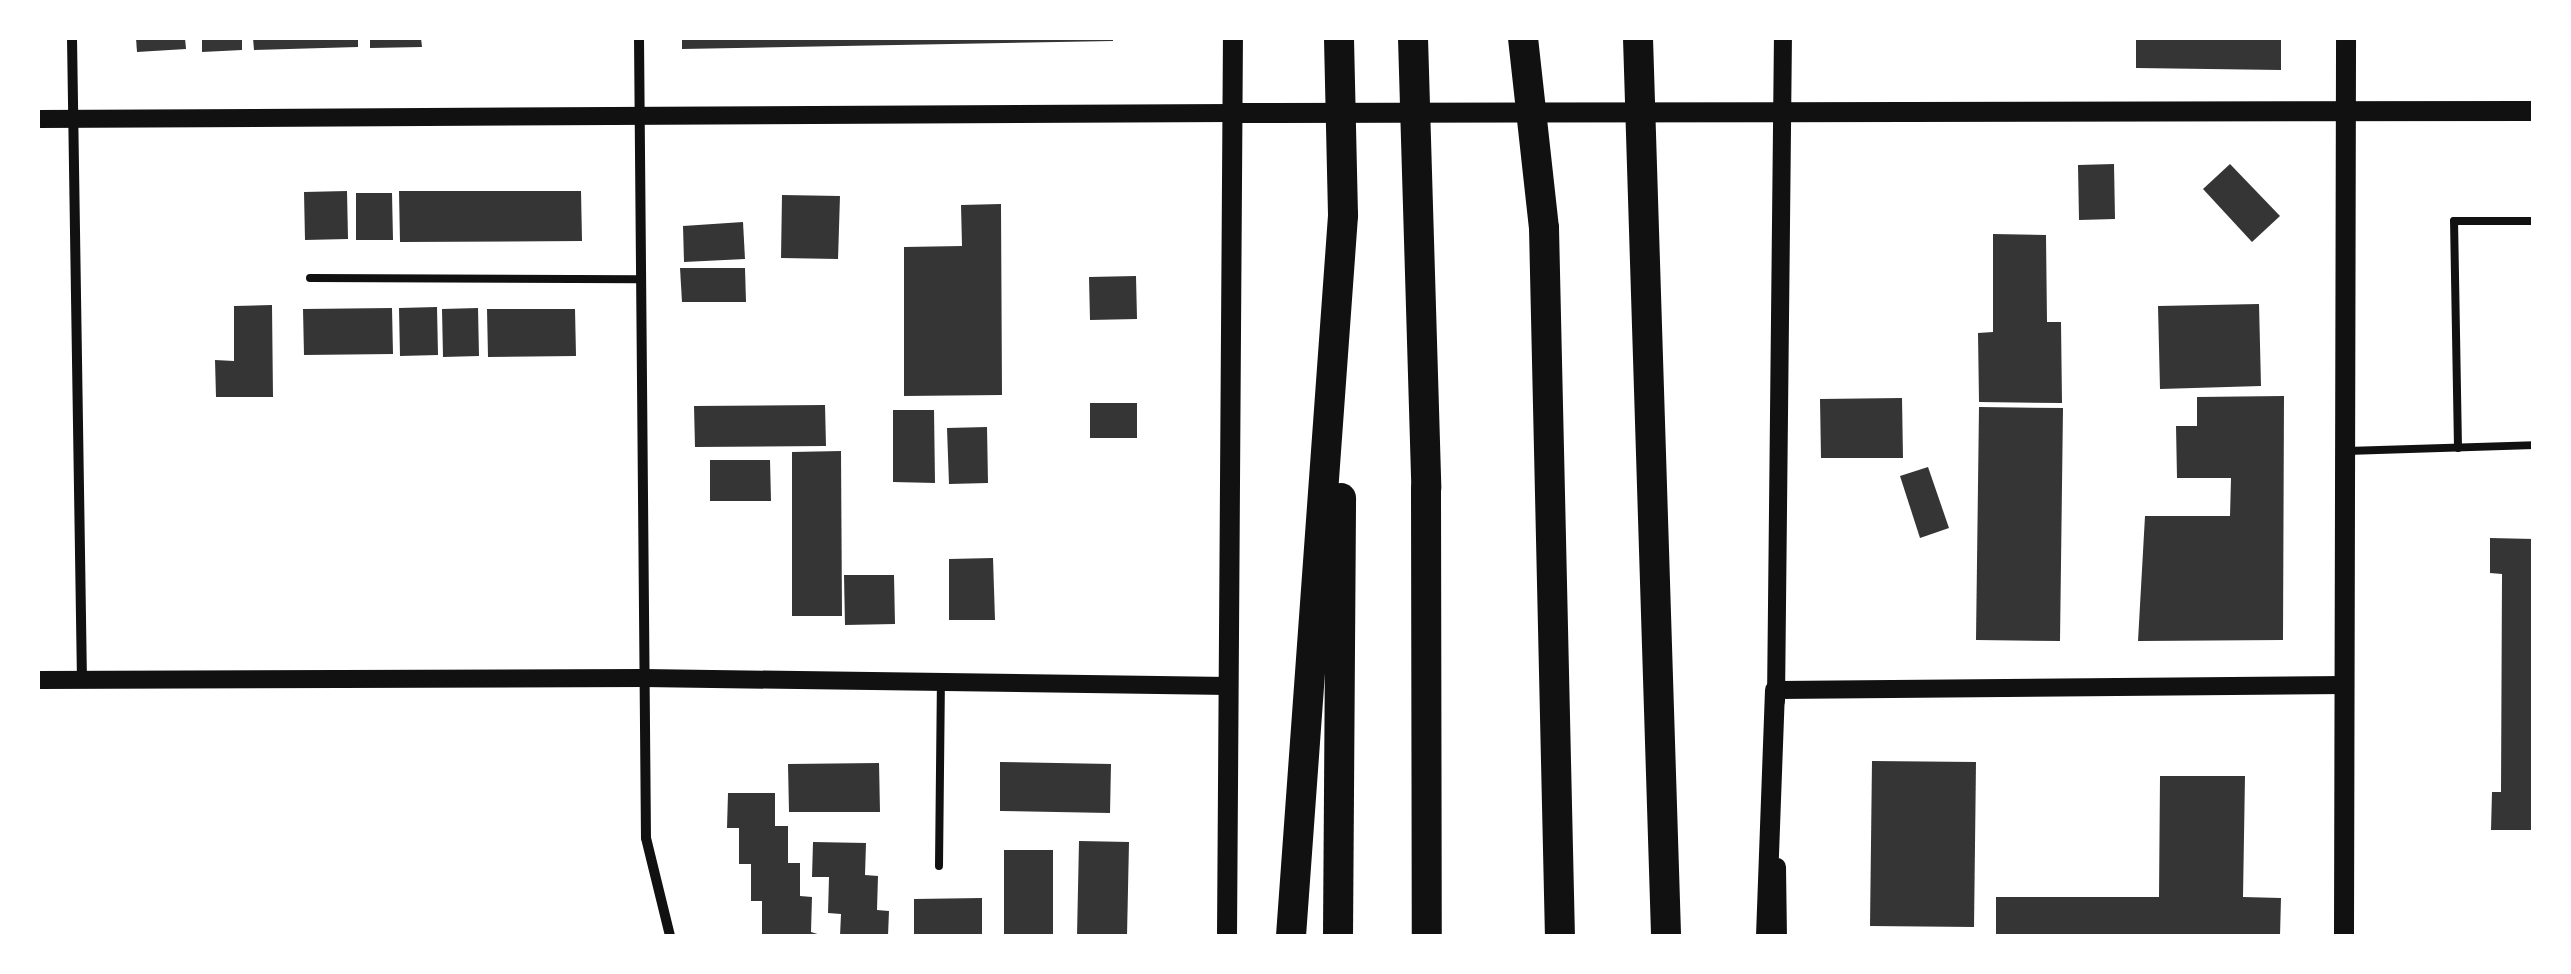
<!DOCTYPE html>
<style>
body{margin:0}
#map{position:relative;width:2571px;height:974px;overflow:hidden;background:#fff;font-family:"Space Grotesk",sans-serif}
div>[style]{position:absolute}
.building>*{inset:0;background:#353535}
.service>*{height:8px;margin:-4px;padding:0 4px;transform-origin:4px;border-radius:4px;background:#111}
.minor>*{height:10px;margin:-5px;padding:0 5px;transform-origin:5px;border-radius:5px;background:#111}
.tertiary>*{height:18px;margin:-9px;padding:0 9px;transform-origin:9px;border-radius:9px;background:#111}
.secondary>*{height:20px;margin:-10px;padding:0 10px;transform-origin:10px;border-radius:10px;background:#111}
.motorway>*{height:30px;margin:-15px;padding:0 15px;transform-origin:15px;border-radius:15px;background:#111}
span{translate:-50% -50%;white-space:nowrap;text-align:center;line-height:1.15;-webkit-text-stroke:10px #fff;paint-order:stroke}
.frame{position:absolute;inset:0;border:40px solid #fff;pointer-events:none}
</style>
<div id="map">
<div class="building">
<div style="clip-path:polygon(136px 38px,185px 38px,186px 49px,137px 52px)"></div>
<div style="clip-path:polygon(202px 38px,242px 38px,242px 50px,202px 52px)"></div>
<div style="clip-path:polygon(253px 38px,358px 38px,358px 47px,254px 50px)"></div>
<div style="clip-path:polygon(370px 38px,421px 38px,422px 47px,370px 48px)"></div>
<div style="clip-path:polygon(682px 38px,1113px 38px,1113px 41px,682px 49px)"></div>
<div style="clip-path:polygon(2136px 38px,2281px 38px,2281px 70px,2136px 68px)"></div>
<div style="clip-path:polygon(2114px 164px,2115px 219px,2079px 220px,2078px 165px)"></div>
<div style="clip-path:polygon(2230px 164px,2280px 216px,2252px 242px,2203px 189px)"></div>
<div style="clip-path:polygon(347px 191px,348px 239px,305px 240px,304px 192px)"></div>
<div style="clip-path:polygon(399px 191px,581px 191px,582px 241px,400px 242px)"></div>
<div style="clip-path:polygon(356px 193px,392px 193px,393px 240px,356px 240px)"></div>
<div style="clip-path:polygon(782px 195px,840px 196px,838px 259px,781px 258px)"></div>
<div style="clip-path:polygon(1001px 204px,1002px 395px,904px 396px,904px 247px,962px 246px,961px 205px)"></div>
<div style="clip-path:polygon(743px 222px,745px 259px,684px 262px,683px 226px)"></div>
<div style="clip-path:polygon(1993px 234px,2046px 235px,2047px 322px,2061px 322px,2062px 403px,1979px 402px,1978px 333px,1993px 332px)"></div>
<div style="clip-path:polygon(680px 268px,745px 268px,746px 302px,682px 302px)"></div>
<div style="clip-path:polygon(1136px 276px,1137px 319px,1090px 320px,1089px 277px)"></div>
<div style="clip-path:polygon(2259px 304px,2261px 386px,2160px 389px,2158px 306px)"></div>
<div style="clip-path:polygon(272px 305px,273px 397px,216px 397px,215px 360px,234px 361px,234px 306px)"></div>
<div style="clip-path:polygon(437px 307px,438px 355px,400px 356px,399px 308px)"></div>
<div style="clip-path:polygon(392px 308px,393px 354px,304px 355px,303px 309px)"></div>
<div style="clip-path:polygon(478px 308px,479px 356px,443px 357px,442px 309px)"></div>
<div style="clip-path:polygon(487px 309px,575px 309px,576px 356px,488px 357px)"></div>
<div style="clip-path:polygon(2284px 396px,2283px 640px,2138px 641px,2145px 516px,2230px 516px,2231px 478px,2177px 478px,2176px 426px,2197px 426px,2197px 397px)"></div>
<div style="clip-path:polygon(1902px 398px,1903px 458px,1821px 458px,1820px 399px)"></div>
<div style="clip-path:polygon(1090px 403px,1137px 403px,1137px 438px,1090px 438px)"></div>
<div style="clip-path:polygon(825px 405px,826px 446px,695px 447px,694px 406px)"></div>
<div style="clip-path:polygon(1979px 407px,2063px 408px,2060px 641px,1976px 640px)"></div>
<div style="clip-path:polygon(893px 410px,934px 410px,935px 483px,893px 482px)"></div>
<div style="clip-path:polygon(987px 427px,988px 483px,949px 484px,947px 428px)"></div>
<div style="clip-path:polygon(841px 451px,842px 616px,792px 616px,792px 452px)"></div>
<div style="clip-path:polygon(710px 460px,770px 460px,771px 501px,710px 501px)"></div>
<div style="clip-path:polygon(1928px 467px,1949px 528px,1920px 538px,1900px 476px)"></div>
<div style="clip-path:polygon(2490px 538px,2534px 539px,2534px 830px,2491px 830px,2492px 792px,2501px 792px,2502px 574px,2490px 573px)"></div>
<div style="clip-path:polygon(993px 558px,995px 620px,949px 620px,949px 559px)"></div>
<div style="clip-path:polygon(844px 575px,894px 575px,895px 624px,845px 625px)"></div>
<div style="clip-path:polygon(1872px 761px,1976px 762px,1974px 927px,1870px 926px)"></div>
<div style="clip-path:polygon(1000px 762px,1111px 764px,1110px 813px,1000px 811px)"></div>
<div style="clip-path:polygon(879px 763px,880px 812px,789px 812px,788px 764px)"></div>
<div style="clip-path:polygon(2160px 776px,2245px 776px,2243px 897px,2281px 898px,2280px 936px,1996px 936px,1996px 897px,2159px 897px)"></div>
<div style="clip-path:polygon(728px 793px,775px 793px,775px 826px,788px 826px,788px 863px,800px 863px,800px 896px,812px 897px,811px 932px,824px 936px,762px 935px,762px 901px,751px 901px,751px 864px,739px 864px,739px 828px,727px 828px)"></div>
<div style="clip-path:polygon(1079px 841px,1129px 842px,1127px 936px,1077px 936px)"></div>
<div style="clip-path:polygon(813px 842px,866px 843px,865px 875px,878px 876px,877px 910px,889px 911px,888px 936px,840px 936px,841px 914px,828px 913px,829px 877px,812px 877px)"></div>
<div style="clip-path:polygon(1004px 850px,1053px 850px,1053px 936px,1004px 936px)"></div>
<div style="clip-path:polygon(982px 898px,982px 936px,914px 936px,914px 899px)"></div>
</div>
<div class="service">
<div style="left:310px;top:278px;width:329px;rotate:0.2deg"></div>
<div style="left:2458px;top:448px;width:227px;rotate:-91deg"></div>
<div style="left:2454px;top:221px;width:80px"></div>
<div style="left:2347px;top:451px;width:187px;rotate:-1.8deg"></div>
<div style="left:939px;top:866px;width:184px;rotate:-89.4deg"></div>
</div>
<div class="minor">
<div style="left:72px;top:38px;width:642px;rotate:89.11deg"></div>
<div style="left:639px;top:38px;width:800px;rotate:89.5deg"></div>
<div style="left:646px;top:838px;width:101px;rotate:76.2deg"></div>
</div>
<div class="tertiary">
<div style="left:38px;top:119px;width:1195px;rotate:-0.29deg"></div>
<div style="left:38px;top:680px;width:605px;rotate:-0.19deg"></div>
<div style="left:643px;top:678px;width:586px;rotate:0.78deg"></div>
<div style="left:1775px;top:690px;width:570px;rotate:-0.5deg"></div>
<div style="left:1776px;top:701px;width:663px;rotate:-89.4deg"></div>
<div style="left:1777px;top:867px;width:69px;rotate:89.2deg"></div>
</div>
<div class="secondary">
<div style="left:1233px;top:113px;width:1301px;rotate:-0.09deg"></div>
<div style="left:1227px;top:936px;width:898px;rotate:-89.62deg"></div>
<div style="left:1766px;top:936px;width:246px;rotate:-87.9deg"></div>
<div style="left:2344px;top:936px;width:898px;rotate:-89.87deg"></div>
</div>
<div class="motorway">
<div style="left:1413px;top:38px;width:450px;rotate:88.3deg"></div>
<div style="left:1426px;top:488px;width:448px;rotate:89.9deg"></div>
<div style="left:1523px;top:38px;width:191px;rotate:83.7deg"></div>
<div style="left:1544px;top:228px;width:708px;rotate:88.71deg"></div>
<div style="left:1638px;top:38px;width:898px;rotate:88.21deg"></div>
<div style="left:1291px;top:936px;width:723px;rotate:-85.87deg"></div>
<div style="left:1343px;top:215px;width:177px;rotate:-91.3deg"></div>
<div style="left:1338px;top:936px;width:438px;rotate:-89.6deg"></div>
</div>
<div class="frame"></div>
</div>
